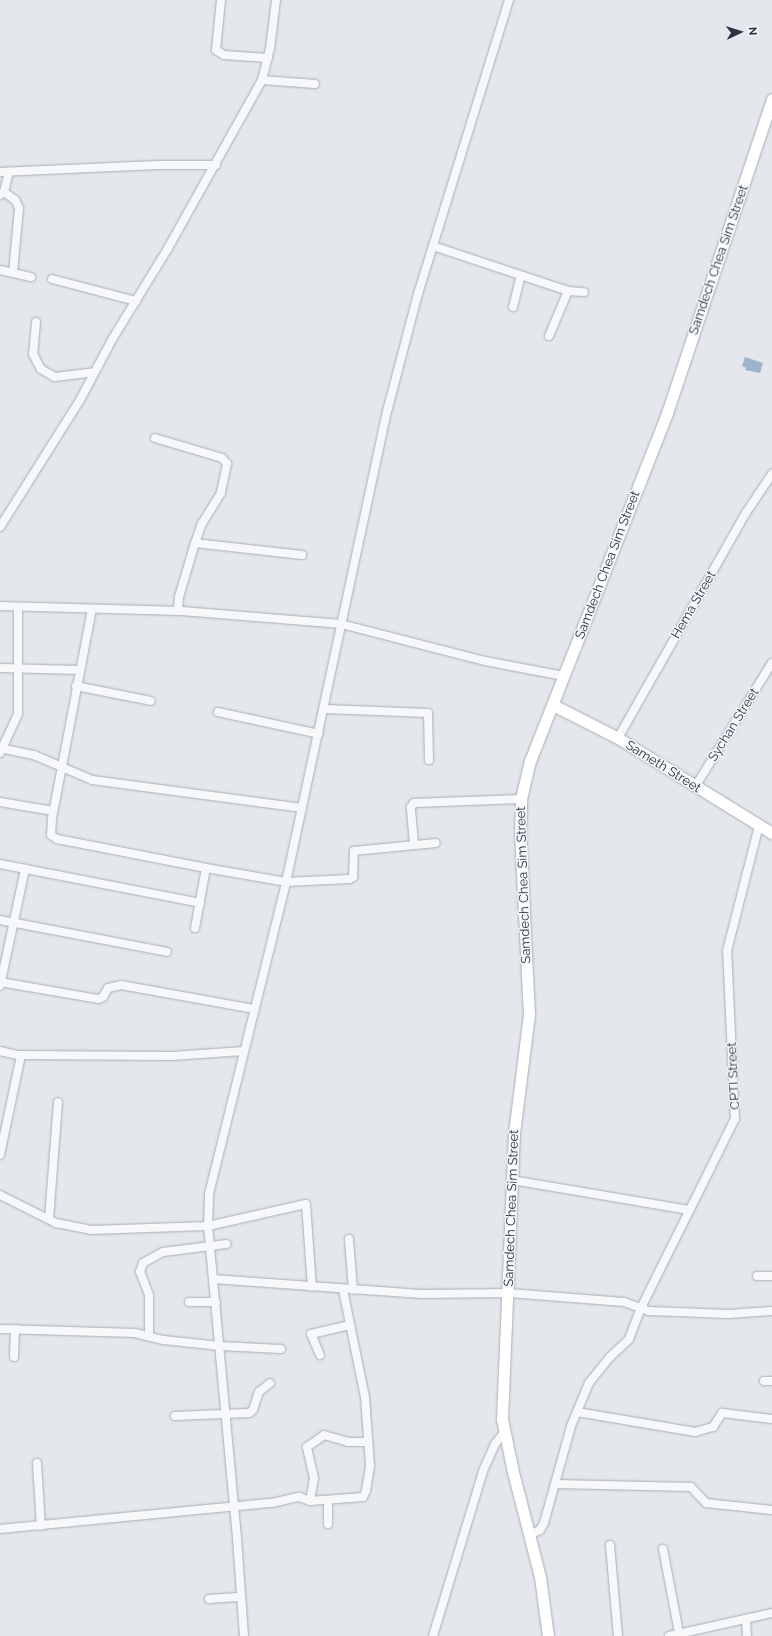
<!DOCTYPE html>
<style>
body{margin:0}
#map{position:relative;width:772px;height:1636px;overflow:hidden;background:#e4e7ec;font-family:Raleway,sans-serif}
div>[style]{position:absolute}
.water>*{inset:0;background:#9fb4cc}
.roads{filter:drop-shadow(0 0 1px #a9aeb7) drop-shadow(0 0 1px #a9aeb7)}
.street>*{height:8px;margin:-4px;padding:0 4px;transform-origin:4px;border-radius:4px;background:#f7f8fa}
.secondary>*{height:11px;margin:-5.5px;padding:0 5.5px;transform-origin:5.5px;border-radius:5.5px;background:#fff}
span{translate:-50% -50%;white-space:nowrap;text-align:center;line-height:1.15;-webkit-text-stroke:3px #f4f6f9;paint-order:stroke}
.street-label{font-size:13px;color:#2b3445}
.north{position:absolute;left:720px;top:12px;width:40px;height:40px;-webkit-text-stroke:3px #f4f6f9;paint-order:stroke;rotate:86deg;font-size:11px;font-weight:700;line-height:16px;text-align:center;color:#2b3445}
.north::after{content:'';display:block;margin:auto;width:14px;height:18px;background:#2b3445;clip-path:polygon(50% 0,100% 100%,50% 72%,0 100%)}
</style>
<div id="map">
<div class="water">
<div style="clip-path:polygon(745px 357px,763px 363px,760px 373px,745px 370px,746px 368px,742px 366px)"></div>
</div>
<div class="roads">
<div class="street">
<div style="left:221px;top:0;width:50px;rotate:95.7deg"></div>
<div style="left:216px;top:50px;width:9px;rotate:32deg"></div>
<div style="left:224px;top:55px;width:44px;rotate:3.9deg"></div>
<div style="left:262px;top:80px;width:53px;rotate:4.3deg"></div>
<div style="left:0;top:172px;width:158px;rotate:-2.5deg"></div>
<div style="left:158px;top:165px;width:58px"></div>
<div style="left:4px;top:192px;width:14px;rotate:36deg"></div>
<div style="left:15px;top:200px;width:9px;rotate:63deg"></div>
<div style="left:19px;top:208px;width:65px;rotate:95.3deg"></div>
<div style="left:0;top:195px;width:5px;rotate:-37deg"></div>
<div style="left:4px;top:192px;width:21px;rotate:-76deg"></div>
<div style="left:433px;top:246px;width:142px;rotate:18.4deg"></div>
<div style="left:568px;top:291px;width:16px;rotate:4deg"></div>
<div style="left:0;top:270px;width:32px;rotate:13deg"></div>
<div style="left:52px;top:279px;width:87px;rotate:14.7deg"></div>
<div style="left:513px;top:307px;width:32px;rotate:-76deg"></div>
<div style="left:36px;top:322px;width:32px;rotate:95deg"></div>
<div style="left:33px;top:354px;width:17px;rotate:62deg"></div>
<div style="left:41px;top:369px;width:16px;rotate:30deg"></div>
<div style="left:55px;top:377px;width:39px;rotate:-7deg"></div>
<div style="left:549px;top:336px;width:49px;rotate:-67.1deg"></div>
<div style="left:155px;top:438px;width:70px;rotate:16.6deg"></div>
<div style="left:222px;top:458px;width:8px;rotate:50deg"></div>
<div style="left:227px;top:464px;width:30px;rotate:102deg"></div>
<div style="left:221px;top:493px;width:36px;rotate:122deg"></div>
<div style="left:202px;top:523px;width:21px;rotate:109deg"></div>
<div style="left:0;top:527px;width:150px;rotate:-57.8deg"></div>
<div style="left:80px;top:400px;width:70px;rotate:-62deg"></div>
<div style="left:113px;top:338px;width:103px;rotate:-58.5deg"></div>
<div style="left:167px;top:250px;width:195px;rotate:-60.8deg"></div>
<div style="left:262px;top:80px;width:32px;rotate:-76deg"></div>
<div style="left:270px;top:49px;width:49px;rotate:-83deg"></div>
<div style="left:0;top:606px;width:182px;rotate:1.6deg"></div>
<div style="left:182px;top:611px;width:160px;rotate:4.7deg"></div>
<div style="left:341px;top:624px;width:149px;rotate:14.4deg"></div>
<div style="left:485px;top:661px;width:80px;rotate:10.8deg"></div>
<div style="left:92px;top:609px;width:213px;rotate:100.8deg"></div>
<div style="left:52px;top:818px;width:17px;rotate:93deg"></div>
<div style="left:51px;top:835px;width:7px;rotate:34deg"></div>
<div style="left:57px;top:839px;width:152px;rotate:11deg"></div>
<div style="left:178px;top:611px;width:14px;rotate:-86deg"></div>
<div style="left:179px;top:597px;width:56px;rotate:-73.5deg"></div>
<div style="left:195px;top:543px;width:108px;rotate:6.4deg"></div>
<div style="left:0;top:668px;width:80px;rotate:1.4deg"></div>
<div style="left:76px;top:686px;width:76px;rotate:11.3deg"></div>
<div style="left:325px;top:709px;width:103px;rotate:2.2deg"></div>
<div style="left:428px;top:713px;width:47px;rotate:88.8deg"></div>
<div style="left:218px;top:712px;width:103px;rotate:12.3deg"></div>
<div style="left:618px;top:738px;width:259px;rotate:-60.4deg"></div>
<div style="left:746px;top:513px;width:47px;rotate:-56.3deg"></div>
<div style="left:0;top:748px;width:35px;rotate:12deg"></div>
<div style="left:34px;top:755px;width:63px;rotate:23.3deg"></div>
<div style="left:92px;top:780px;width:212px;rotate:7.6deg"></div>
<div style="left:0;top:753px;width:43px;rotate:-65.2deg"></div>
<div style="left:18px;top:714px;width:107px;rotate:-90deg"></div>
<div style="left:695px;top:787px;width:146px;rotate:-58.2deg"></div>
<div style="left:0;top:802px;width:54px;rotate:9.6deg"></div>
<div style="left:414px;top:844px;width:37px;rotate:-95deg"></div>
<div style="left:411px;top:807px;width:5px;rotate:-53deg"></div>
<div style="left:414px;top:803px;width:107px;rotate:-2.1deg"></div>
<div style="left:0;top:864px;width:204px;rotate:11deg"></div>
<div style="left:0;top:920px;width:170px;rotate:10.8deg"></div>
<div style="left:195px;top:928px;width:61px;rotate:-79.6deg"></div>
<div style="left:206px;top:868px;width:81px;rotate:9.9deg"></div>
<div style="left:286px;top:882px;width:64px;rotate:-2.7deg"></div>
<div style="left:350px;top:879px;width:4px;rotate:-34deg"></div>
<div style="left:353px;top:877px;width:26px;rotate:-88deg"></div>
<div style="left:354px;top:851px;width:82px;rotate:-5.6deg"></div>
<div style="left:0;top:982px;width:99px;rotate:9.8deg"></div>
<div style="left:98px;top:999px;width:5px;rotate:-22deg"></div>
<div style="left:103px;top:997px;width:10px;rotate:-61deg"></div>
<div style="left:108px;top:988px;width:13px;rotate:-13deg"></div>
<div style="left:121px;top:985px;width:136px;rotate:10.2deg"></div>
<div style="left:0;top:986px;width:120px;rotate:-77.9deg"></div>
<div style="left:0;top:1051px;width:18px;rotate:13deg"></div>
<div style="left:18px;top:1055px;width:154px;rotate:0.4deg"></div>
<div style="left:172px;top:1056px;width:72px;rotate:-4deg"></div>
<div style="left:0;top:1155px;width:102px;rotate:-78.1deg"></div>
<div style="left:512px;top:1180px;width:180px;rotate:9.6deg"></div>
<div style="left:0;top:1195px;width:63px;rotate:26.6deg"></div>
<div style="left:56px;top:1223px;width:36px;rotate:11deg"></div>
<div style="left:91px;top:1230px;width:117px;rotate:-2deg"></div>
<div style="left:208px;top:1226px;width:100px;rotate:-12.7deg"></div>
<div style="left:306px;top:1204px;width:83px;rotate:85.9deg"></div>
<div style="left:49px;top:1219px;width:117px;rotate:-85.6deg"></div>
<div style="left:349px;top:1239px;width:51px;rotate:85.5deg"></div>
<div style="left:757px;top:1276px;width:15px"></div>
<div style="left:213px;top:1279px;width:209px;rotate:4.1deg"></div>
<div style="left:421px;top:1294px;width:88px;rotate:-0.7deg"></div>
<div style="left:509px;top:1293px;width:115px;rotate:4.5deg"></div>
<div style="left:624px;top:1302px;width:27px;rotate:20deg"></div>
<div style="left:649px;top:1311px;width:79px;rotate:2.2deg"></div>
<div style="left:728px;top:1314px;width:44px;rotate:-3.9deg"></div>
<div style="left:189px;top:1302px;width:27px"></div>
<div style="left:0;top:1329px;width:135px;rotate:1.7deg"></div>
<div style="left:135px;top:1333px;width:30px;rotate:14deg"></div>
<div style="left:164px;top:1340px;width:56px;rotate:6.1deg"></div>
<div style="left:220px;top:1346px;width:61px;rotate:2.8deg"></div>
<div style="left:149px;top:1336px;width:41px;rotate:-90deg"></div>
<div style="left:149px;top:1295px;width:25px;rotate:-111deg"></div>
<div style="left:140px;top:1272px;width:9px;rotate:-72deg"></div>
<div style="left:143px;top:1263px;width:23px;rotate:-29deg"></div>
<div style="left:163px;top:1252px;width:64px;rotate:-7.2deg"></div>
<div style="left:320px;top:1355px;width:23px;rotate:-113deg"></div>
<div style="left:311px;top:1334px;width:40px;rotate:-13deg"></div>
<div style="left:14px;top:1357px;width:28px;rotate:-88deg"></div>
<div style="left:764px;top:1381px;width:8px"></div>
<div style="left:577px;top:1412px;width:120px;rotate:9.6deg"></div>
<div style="left:695px;top:1432px;width:19px;rotate:-16deg"></div>
<div style="left:713px;top:1427px;width:17px;rotate:-57deg"></div>
<div style="left:722px;top:1413px;width:50px;rotate:6.8deg"></div>
<div style="left:175px;top:1416px;width:74px;rotate:-2.3deg"></div>
<div style="left:249px;top:1413px;width:5px;rotate:-37deg"></div>
<div style="left:253px;top:1410px;width:19px;rotate:-72deg"></div>
<div style="left:259px;top:1392px;width:14px;rotate:-39deg"></div>
<div style="left:37px;top:1463px;width:63px;rotate:86.4deg"></div>
<div style="left:555px;top:1484px;width:136px;rotate:1.3deg"></div>
<div style="left:691px;top:1487px;width:22px;rotate:47deg"></div>
<div style="left:706px;top:1503px;width:66px;rotate:6.1deg"></div>
<div style="left:328px;top:1500px;width:24px;rotate:90deg"></div>
<div style="left:310px;top:1501px;width:23px;rotate:-80deg"></div>
<div style="left:314px;top:1478px;width:32px;rotate:-103deg"></div>
<div style="left:307px;top:1447px;width:21px;rotate:-35deg"></div>
<div style="left:324px;top:1435px;width:25px;rotate:16deg"></div>
<div style="left:348px;top:1442px;width:20px"></div>
<div style="left:0;top:1529px;width:273px;rotate:-5.5deg"></div>
<div style="left:272px;top:1503px;width:28px;rotate:-13deg"></div>
<div style="left:299px;top:1497px;width:12px;rotate:20deg"></div>
<div style="left:310px;top:1501px;width:53px;rotate:-4.3deg"></div>
<div style="left:363px;top:1497px;width:7px;rotate:-63deg"></div>
<div style="left:366px;top:1491px;width:26px;rotate:-81deg"></div>
<div style="left:370px;top:1465px;width:68px;rotate:-94.2deg"></div>
<div style="left:365px;top:1397px;width:109px;rotate:-101.6deg"></div>
<div style="left:530px;top:1535px;width:11px;rotate:-27deg"></div>
<div style="left:540px;top:1530px;width:8px;rotate:-60deg"></div>
<div style="left:544px;top:1523px;width:101px;rotate:-74.4deg"></div>
<div style="left:571px;top:1426px;width:47px;rotate:-67.3deg"></div>
<div style="left:589px;top:1383px;width:33px;rotate:-51deg"></div>
<div style="left:610px;top:1357px;width:26px;rotate:-43deg"></div>
<div style="left:629px;top:1339px;width:33px;rotate:-69deg"></div>
<div style="left:641px;top:1308px;width:211px;rotate:-63.6deg"></div>
<div style="left:735px;top:1119px;width:168px;rotate:-92.7deg"></div>
<div style="left:727px;top:951px;width:130px;rotate:-75.7deg"></div>
<div style="left:610px;top:1545px;width:91px;rotate:85deg"></div>
<div style="left:663px;top:1549px;width:86px;rotate:79.2deg"></div>
<div style="left:209px;top:1599px;width:32px;rotate:-4deg"></div>
<div style="left:746px;top:1619px;width:17px;rotate:87deg"></div>
<div style="left:244px;top:1636px;width:98px;rotate:-94.1deg"></div>
<div style="left:237px;top:1538px;width:313px;rotate:-95.3deg"></div>
<div style="left:208px;top:1226px;width:32px;rotate:-88deg"></div>
<div style="left:209px;top:1194px;width:321px;rotate:-76.1deg"></div>
<div style="left:286px;top:882px;width:485px;rotate:-77.9deg"></div>
<div style="left:388px;top:408px;width:118px;rotate:-75.3deg"></div>
<div style="left:418px;top:294px;width:308px;rotate:-72.8deg"></div>
<div style="left:433px;top:1636px;width:172px;rotate:-73.1deg"></div>
<div style="left:483px;top:1471px;width:30px;rotate:-66deg"></div>
<div style="left:495px;top:1444px;width:14px;rotate:-51deg"></div>
<div style="left:669px;top:1636px;width:106px;rotate:-12.6deg"></div>
</div>
<div class="secondary">
<div style="left:553px;top:705px;width:73px;rotate:26.9deg"></div>
<div style="left:618px;top:738px;width:181px;rotate:31.7deg"></div>
<div style="left:548px;top:1636px;width:60px;rotate:-97.7deg"></div>
<div style="left:540px;top:1577px;width:108px;rotate:-104.4deg"></div>
<div style="left:513px;top:1472px;width:54px;rotate:-101.7deg"></div>
<div style="left:502px;top:1419px;width:286px;rotate:-87.6deg"></div>
<div style="left:514px;top:1133px;width:119px;rotate:-82.8deg"></div>
<div style="left:529px;top:1015px;width:182px;rotate:-92.8deg"></div>
<div style="left:520px;top:833px;width:34px;rotate:-88deg"></div>
<div style="left:521px;top:799px;width:39px;rotate:-77deg"></div>
<div style="left:530px;top:761px;width:374px;rotate:-68.5deg"></div>
<div style="left:667px;top:413px;width:331px;rotate:-71.5deg"></div>
</div>
</div>
<div class="street-label">
<span style="left:719px;top:260px;rotate:-71deg">Samdech Chea Sim Street</span>
<span style="left:608px;top:565px;rotate:-69deg">Samdech Chea Sim Street</span>
<span style="left:694px;top:605px;rotate:-60deg">Hema Street</span>
<span style="left:734px;top:725px;rotate:-58deg">Sychan Street</span>
<span style="left:663px;top:767px;rotate:32deg">Sameth Street</span>
<span style="left:524px;top:885px;rotate:-92deg">Samdech Chea Sim Street</span>
<span style="left:734px;top:1076px;rotate:-93deg">CPTI Street</span>
<span style="left:512px;top:1208px;rotate:-88deg">Samdech Chea Sim Street</span>
</div>
<div class="north">N</div>
</div>
